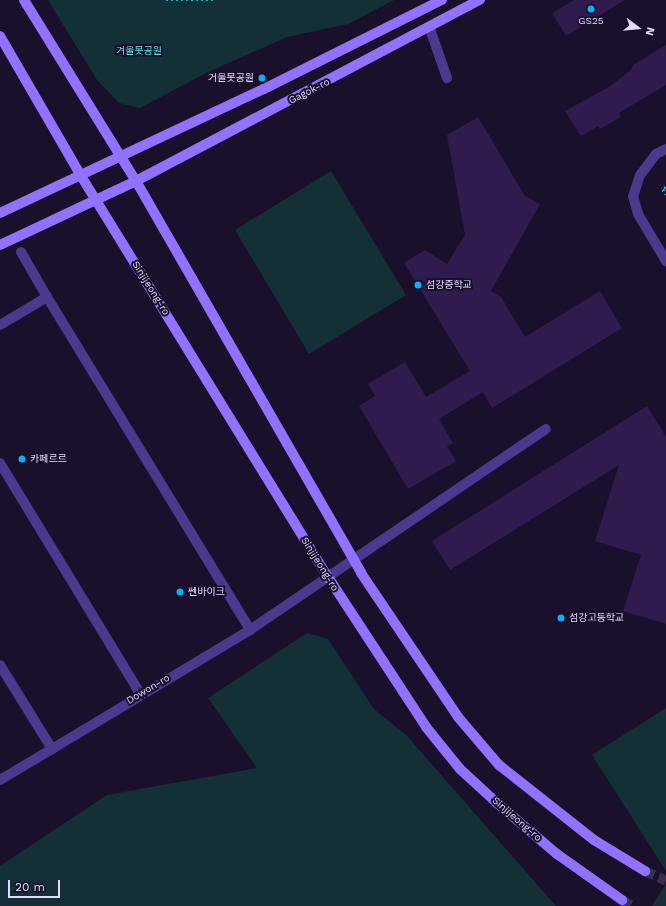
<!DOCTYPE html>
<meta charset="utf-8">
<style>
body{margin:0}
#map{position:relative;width:666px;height:906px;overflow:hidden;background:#1a102c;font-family:"Work Sans","Noto Sans KR",sans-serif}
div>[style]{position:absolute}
.green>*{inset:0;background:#123036}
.building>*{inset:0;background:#301b4e}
.secondary-tunnel>*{height:10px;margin-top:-5px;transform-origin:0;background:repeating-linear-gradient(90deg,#392e4c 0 10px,transparent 0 15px)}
.path>*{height:2.5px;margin-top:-1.25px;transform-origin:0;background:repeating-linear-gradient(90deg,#2aacc3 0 2px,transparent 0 5px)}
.lane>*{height:10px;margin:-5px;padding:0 5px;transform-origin:5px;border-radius:5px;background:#4d388d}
.street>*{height:10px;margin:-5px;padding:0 5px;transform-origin:5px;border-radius:5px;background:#4d388d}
.secondary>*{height:10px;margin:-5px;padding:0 5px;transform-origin:5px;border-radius:5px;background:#9271ff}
.dots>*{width:11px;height:11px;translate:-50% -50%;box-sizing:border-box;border:2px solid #1a102c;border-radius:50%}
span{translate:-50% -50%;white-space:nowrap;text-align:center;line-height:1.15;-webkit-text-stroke:4px #1a102c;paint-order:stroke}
.poi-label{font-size:10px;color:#e6daff}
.right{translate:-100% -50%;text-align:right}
.left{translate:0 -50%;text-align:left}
.park-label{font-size:10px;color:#5ee7e1}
.street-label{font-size:10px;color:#e6daff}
.north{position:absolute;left:618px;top:8px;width:40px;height:40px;-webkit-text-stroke:3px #1a102c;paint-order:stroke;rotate:106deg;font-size:11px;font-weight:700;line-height:16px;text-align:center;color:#e6daff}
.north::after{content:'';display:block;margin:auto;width:14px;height:18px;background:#e6daff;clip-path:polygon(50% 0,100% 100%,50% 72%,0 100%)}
.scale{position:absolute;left:8px;top:880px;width:52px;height:18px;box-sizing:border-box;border:2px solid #e6daff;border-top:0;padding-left:5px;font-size:12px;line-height:14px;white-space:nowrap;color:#e6daff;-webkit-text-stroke:3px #1a102c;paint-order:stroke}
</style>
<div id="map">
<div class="green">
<div style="clip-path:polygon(48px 0,394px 0,348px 24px,287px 37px,206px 73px,140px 108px,119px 103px,97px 80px)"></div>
<div style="clip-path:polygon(331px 171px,406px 295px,309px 354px,235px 230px)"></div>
<div style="clip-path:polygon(307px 633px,328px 639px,374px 709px,407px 736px,556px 906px,0 906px,0 866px,107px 795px,257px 768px,208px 698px)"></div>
<div style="clip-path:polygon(666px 708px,666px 871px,592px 755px)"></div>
<div style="clip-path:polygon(666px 883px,666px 906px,652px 906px)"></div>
</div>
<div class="building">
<div style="clip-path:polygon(574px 0,625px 0,566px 36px,552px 13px)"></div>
<div style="clip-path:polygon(666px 45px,666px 85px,619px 113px,621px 117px,600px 129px,598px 126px,581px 136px,565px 111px,609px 87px,631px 70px,633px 65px)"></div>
<div style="clip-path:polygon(478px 117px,525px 196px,540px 204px,491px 291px,501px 297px,525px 337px,600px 291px,622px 328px,492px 408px,483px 392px,439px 419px,453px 443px,447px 446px,456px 461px,408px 489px,359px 406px,375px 396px,368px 384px,405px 362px,426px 397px,470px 371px,404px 263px,425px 250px,447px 264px,465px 235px,447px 135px)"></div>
<div style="clip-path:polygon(647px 406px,666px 437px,666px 624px,623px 611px,641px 555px,595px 541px,619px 465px,450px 570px,432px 541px)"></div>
</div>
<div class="secondary-tunnel">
<div style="left:645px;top:871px;width:23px;rotate:25deg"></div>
<div style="left:622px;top:900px;width:12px;rotate:31deg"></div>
</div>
<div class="path">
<div style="left:166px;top:0;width:48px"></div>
<div style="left:666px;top:187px;width:4px;rotate:146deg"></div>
<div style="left:663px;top:189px;width:6px;rotate:59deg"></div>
</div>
<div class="lane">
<div style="left:430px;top:29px;width:52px;rotate:70.9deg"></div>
<div style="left:666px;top:149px;width:11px;rotate:153deg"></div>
<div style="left:656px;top:154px;width:26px;rotate:127deg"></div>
<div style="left:640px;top:175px;width:22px;rotate:108deg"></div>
<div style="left:633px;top:196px;width:19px;rotate:74deg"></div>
<div style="left:638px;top:214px;width:55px;rotate:59.2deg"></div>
<div style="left:353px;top:560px;width:233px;rotate:-34.2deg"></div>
<div style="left:0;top:780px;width:61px;rotate:-30.8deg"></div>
</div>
<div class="street">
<div style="left:21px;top:252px;width:52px;rotate:60deg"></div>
<div style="left:0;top:325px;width:55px;rotate:-30.8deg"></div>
<div style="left:47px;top:297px;width:390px;rotate:58.6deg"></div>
<div style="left:0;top:463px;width:269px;rotate:58.7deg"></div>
<div style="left:0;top:665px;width:99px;rotate:58.2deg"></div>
<div style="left:52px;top:749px;width:231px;rotate:-31deg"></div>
<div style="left:250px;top:630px;width:125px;rotate:-34.2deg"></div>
</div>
<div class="secondary">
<div style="left:24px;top:0;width:213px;rotate:58.3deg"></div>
<div style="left:136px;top:181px;width:452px;rotate:60.1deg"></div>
<div style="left:361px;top:573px;width:174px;rotate:56deg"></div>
<div style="left:458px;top:717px;width:63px;rotate:49.5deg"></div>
<div style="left:499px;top:765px;width:121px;rotate:38.3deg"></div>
<div style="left:594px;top:840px;width:60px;rotate:31.3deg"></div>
<div style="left:0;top:36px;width:162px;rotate:59.9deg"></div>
<div style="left:81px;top:176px;width:471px;rotate:58.4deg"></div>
<div style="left:328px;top:577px;width:179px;rotate:56.8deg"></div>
<div style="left:426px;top:727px;width:54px;rotate:51deg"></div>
<div style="left:460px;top:769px;width:50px;rotate:42.6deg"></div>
<div style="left:497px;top:803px;width:79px;rotate:40.4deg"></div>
<div style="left:557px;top:854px;width:80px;rotate:35.3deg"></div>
<div style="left:0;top:213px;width:292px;rotate:-25.2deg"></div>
<div style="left:264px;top:89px;width:199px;rotate:-26.6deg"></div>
<div style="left:0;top:245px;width:150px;rotate:-25.2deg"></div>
<div style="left:136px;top:181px;width:389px;rotate:-27.8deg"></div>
</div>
<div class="dots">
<div style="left:591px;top:9px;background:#06b2ff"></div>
<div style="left:262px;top:78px;background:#06b2ff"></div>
<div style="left:418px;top:285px;background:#06b2ff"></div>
<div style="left:22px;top:459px;background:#06b2ff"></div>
<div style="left:180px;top:592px;background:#06b2ff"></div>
<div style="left:561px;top:618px;background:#06b2ff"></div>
</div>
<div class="poi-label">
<span style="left:591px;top:21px">GS25</span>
<span class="right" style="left:254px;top:78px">거울못공원</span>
<span class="left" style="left:426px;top:285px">섬강중학교</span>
<span class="left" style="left:30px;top:459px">카페르르</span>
<span class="left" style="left:188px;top:592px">쎈바이크</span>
<span class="left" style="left:569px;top:618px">섬강고등학교</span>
</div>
<div class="park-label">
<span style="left:139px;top:51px">겨울못공원</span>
</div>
<div class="street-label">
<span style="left:309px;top:91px;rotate:-27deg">Gagok-ro</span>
<span style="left:151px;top:288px;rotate:58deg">Sinjijeong-ro</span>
<span style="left:320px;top:564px;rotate:58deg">Sinjijeong-ro</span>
<span style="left:148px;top:689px;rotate:-31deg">Dowon-ro</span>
<span style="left:517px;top:819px;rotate:41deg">Sinjijeong-ro</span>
</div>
<div class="north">N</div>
<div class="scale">20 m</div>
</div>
